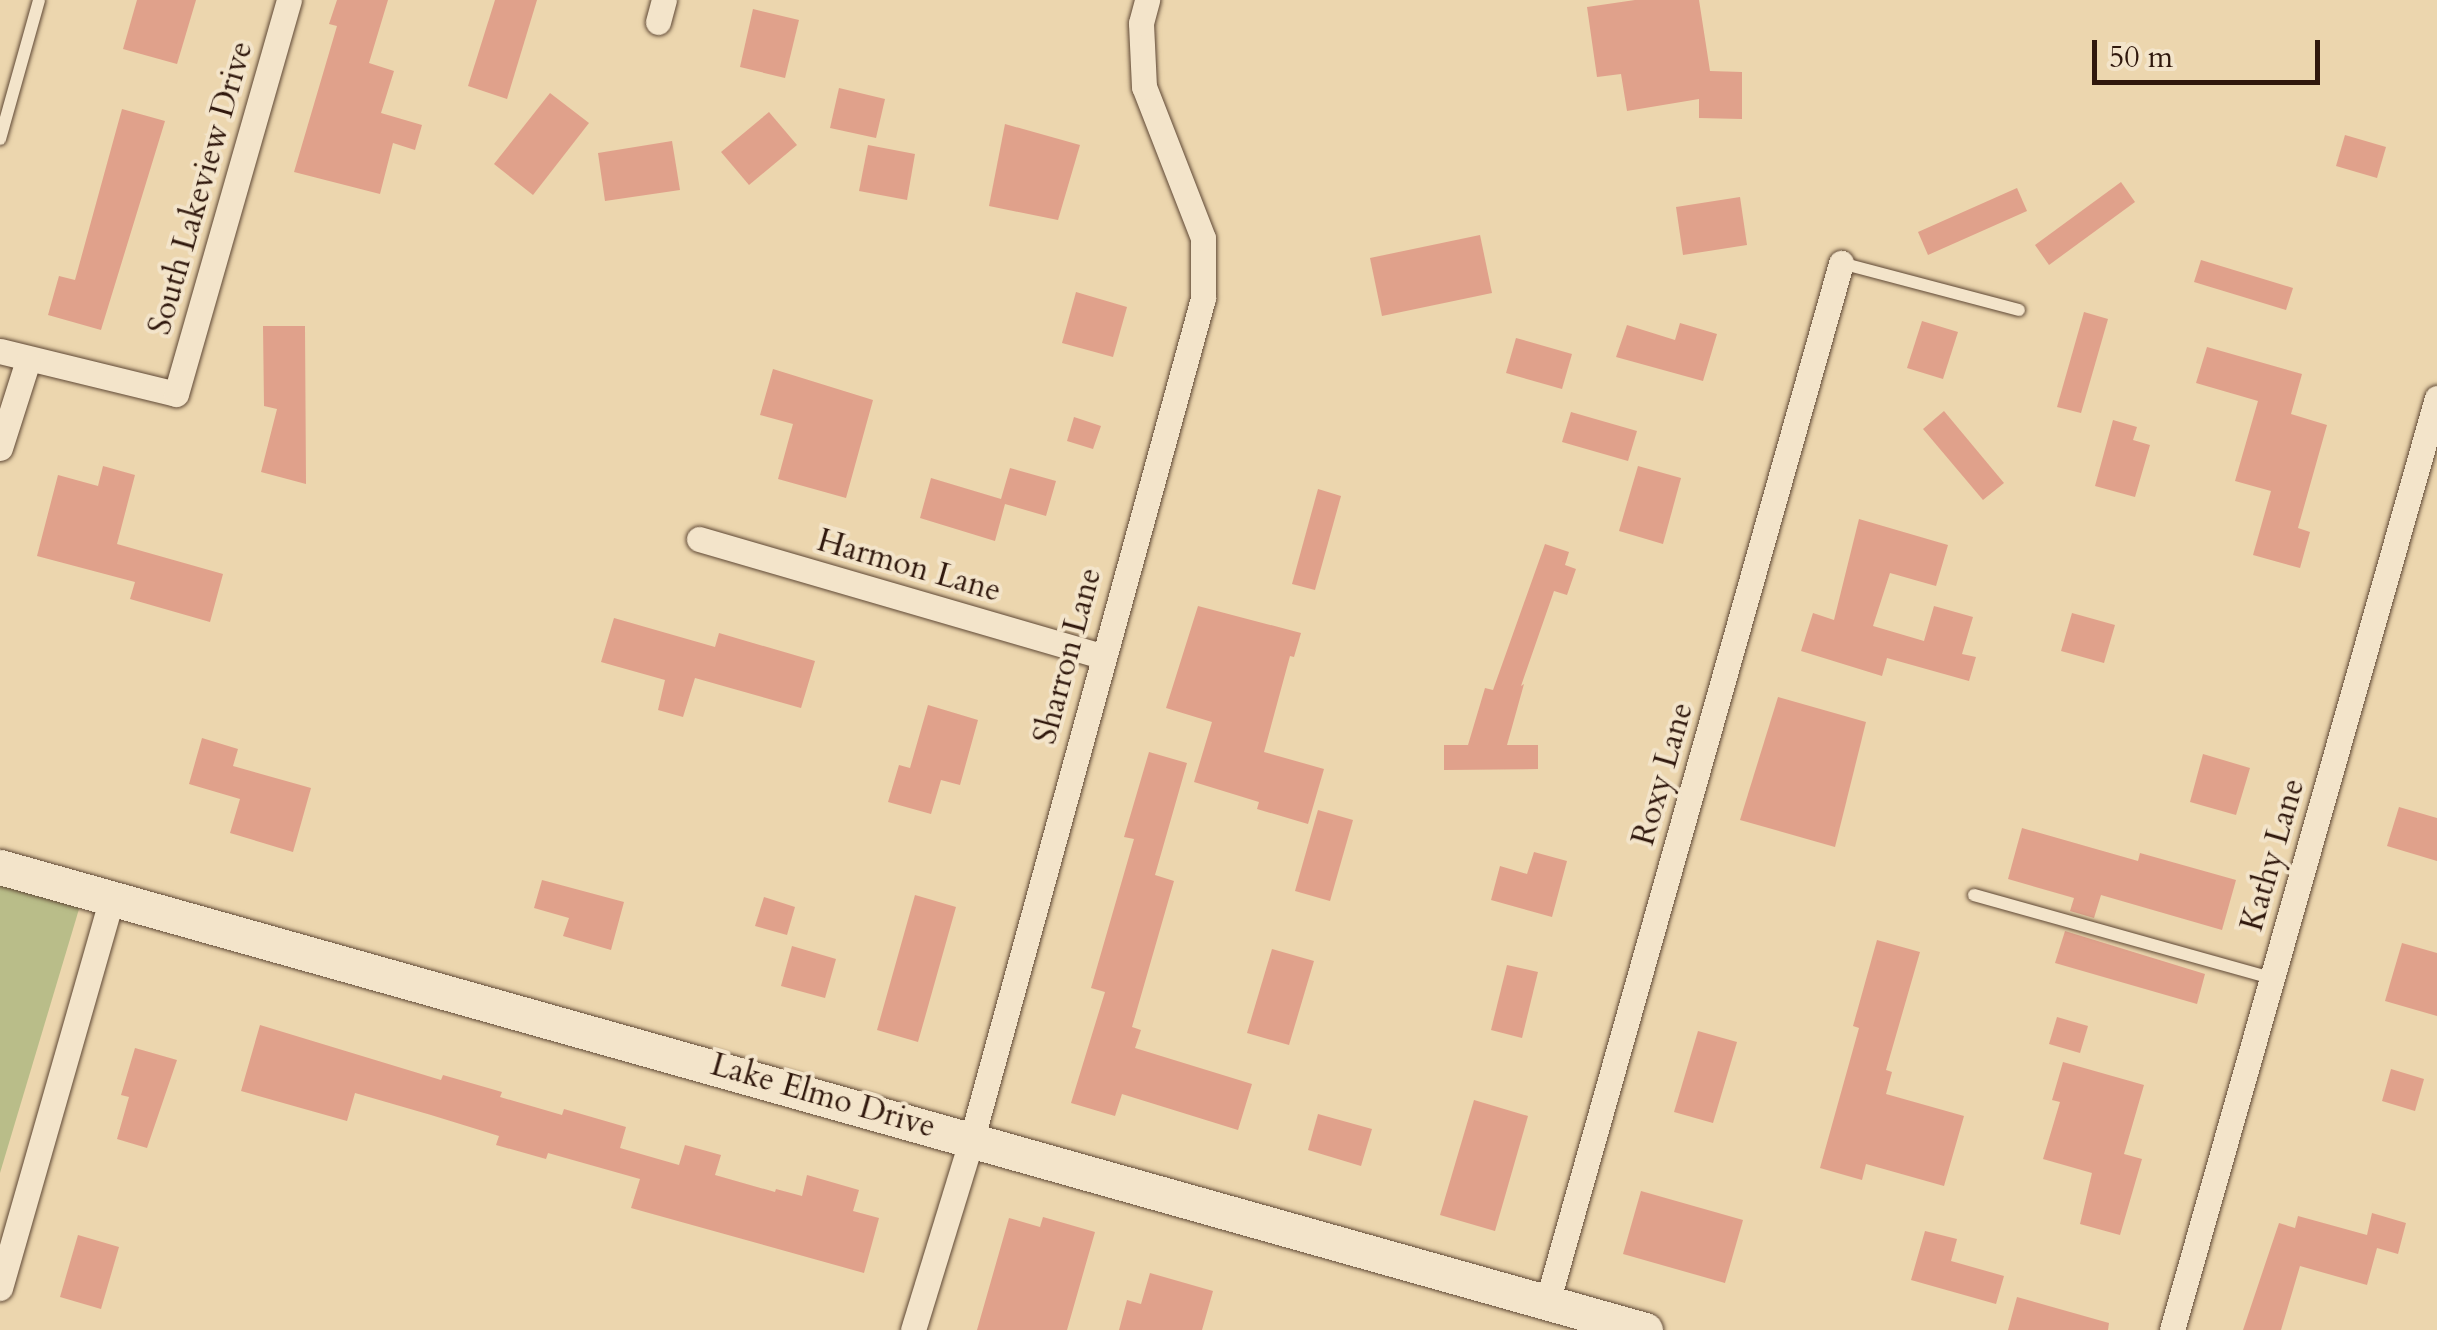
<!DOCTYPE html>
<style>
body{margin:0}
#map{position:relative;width:2437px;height:1330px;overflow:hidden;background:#ecd6ae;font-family:Cardo,serif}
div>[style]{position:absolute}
.green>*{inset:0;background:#b9bd89}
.building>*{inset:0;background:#e0a18b}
.roads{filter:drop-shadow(0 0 2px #5f4835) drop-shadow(0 0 2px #5f4835)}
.lane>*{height:12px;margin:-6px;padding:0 6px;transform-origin:6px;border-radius:6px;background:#f3e4ca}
.street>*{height:25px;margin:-12.5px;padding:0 12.5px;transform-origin:12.5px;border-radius:12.5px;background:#f3e4ca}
.secondary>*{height:35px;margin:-17.5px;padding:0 17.5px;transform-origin:17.5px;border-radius:17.5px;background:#f3e4ca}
span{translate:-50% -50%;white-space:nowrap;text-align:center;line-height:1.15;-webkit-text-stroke:8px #f3e4ca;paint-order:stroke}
.street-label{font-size:32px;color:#30180d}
.scale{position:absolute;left:2092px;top:40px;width:228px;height:45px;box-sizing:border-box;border:5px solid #30180d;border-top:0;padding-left:12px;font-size:30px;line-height:35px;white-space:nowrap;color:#30180d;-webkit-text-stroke:8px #f3e4ca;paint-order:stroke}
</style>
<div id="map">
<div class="green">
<div style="clip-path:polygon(0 867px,85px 889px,0 1173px)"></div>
</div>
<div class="building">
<div style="clip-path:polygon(137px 0,196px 0,177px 64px,123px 49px)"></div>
<div style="clip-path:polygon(337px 0,388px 0,369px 63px,394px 71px,381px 113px,422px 125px,415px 150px,393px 143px,380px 194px,294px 172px,337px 26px,329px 24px)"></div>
<div style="clip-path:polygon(495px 0,537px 0,507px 99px,468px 86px)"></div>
<div style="clip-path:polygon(1635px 0,1699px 0,1710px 71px,1742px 72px,1742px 119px,1699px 118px,1699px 99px,1627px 111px,1621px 74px,1597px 77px,1587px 7px)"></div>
<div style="clip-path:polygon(753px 9px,799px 20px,785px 78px,740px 67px)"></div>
<div style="clip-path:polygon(839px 88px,885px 99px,876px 138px,830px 128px)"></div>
<div style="clip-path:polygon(550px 93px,589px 123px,533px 195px,494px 164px)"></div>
<div style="clip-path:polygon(122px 109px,165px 121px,101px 330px,48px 315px,59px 276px,75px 280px)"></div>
<div style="clip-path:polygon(769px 112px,797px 145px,749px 185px,721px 152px)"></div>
<div style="clip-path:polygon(1005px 124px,1080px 145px,1058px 220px,989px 206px)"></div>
<div style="clip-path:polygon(2345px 135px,2386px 147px,2377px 178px,2336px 166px)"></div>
<div style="clip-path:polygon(672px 141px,680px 190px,605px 201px,598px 153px)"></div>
<div style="clip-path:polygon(868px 145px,915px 154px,907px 200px,859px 191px)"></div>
<div style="clip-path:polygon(2121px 182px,2135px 202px,2049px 265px,2035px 245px)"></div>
<div style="clip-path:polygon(2017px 188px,2027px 211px,1928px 255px,1918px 232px)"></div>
<div style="clip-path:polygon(1740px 197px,1747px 245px,1683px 255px,1676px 207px)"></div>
<div style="clip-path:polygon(1480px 235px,1492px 293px,1382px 316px,1370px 258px)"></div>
<div style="clip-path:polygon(2201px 260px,2293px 288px,2286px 310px,2194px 282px)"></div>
<div style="clip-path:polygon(1076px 292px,1127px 307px,1113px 357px,1062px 343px)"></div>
<div style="clip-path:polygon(2084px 312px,2108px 319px,2081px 413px,2057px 407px)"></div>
<div style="clip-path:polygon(1922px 321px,1958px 332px,1943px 379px,1907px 368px)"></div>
<div style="clip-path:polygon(1680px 323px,1717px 334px,1703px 381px,1616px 357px,1627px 325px,1675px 340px)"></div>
<div style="clip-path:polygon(263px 326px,305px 326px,306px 484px,261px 472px,277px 409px,264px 406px)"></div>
<div style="clip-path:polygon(1516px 338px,1572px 354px,1562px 389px,1506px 373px)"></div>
<div style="clip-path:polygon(2207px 347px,2302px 374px,2291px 414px,2327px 425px,2298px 528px,2310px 532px,2300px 568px,2253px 555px,2271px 491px,2235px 481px,2258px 401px,2196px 383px)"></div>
<div style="clip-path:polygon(773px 369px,873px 400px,846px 498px,778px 479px,793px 424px,760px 415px)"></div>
<div style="clip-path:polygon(1944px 411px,2004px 483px,1983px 500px,1923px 429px)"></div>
<div style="clip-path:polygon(1571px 412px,1637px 431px,1628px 461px,1562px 442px)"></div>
<div style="clip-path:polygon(1074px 417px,1101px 426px,1093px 449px,1067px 441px)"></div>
<div style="clip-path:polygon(2113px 420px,2137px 427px,2133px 440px,2150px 445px,2135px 497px,2095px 486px)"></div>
<div style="clip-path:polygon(103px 466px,135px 475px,117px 544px,223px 574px,210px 622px,130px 599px,135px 582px,37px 556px,58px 475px,98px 486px)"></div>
<div style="clip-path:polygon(1638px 466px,1681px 478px,1663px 544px,1619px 531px)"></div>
<div style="clip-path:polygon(1010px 468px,1056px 481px,1046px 516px,1005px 504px,995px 541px,920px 518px,931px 478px,1001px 499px)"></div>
<div style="clip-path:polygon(1318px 489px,1341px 496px,1315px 590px,1292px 584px)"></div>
<div style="clip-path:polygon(1859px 519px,1948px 545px,1936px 586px,1890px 573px,1873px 626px,1924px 641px,1934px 606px,1973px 617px,1962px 654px,1976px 657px,1969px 681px,1887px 658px,1882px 676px,1801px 651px,1813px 613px,1834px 620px)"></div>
<div style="clip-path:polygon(1545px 544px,1569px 552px,1565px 565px,1576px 569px,1567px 595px,1554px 591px,1521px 686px,1524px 684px,1507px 745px,1538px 745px,1538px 769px,1444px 770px,1444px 745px,1468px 745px,1485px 688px,1493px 690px)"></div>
<div style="clip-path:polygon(1198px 606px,1301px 633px,1294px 657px,1290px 656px,1264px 752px,1324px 769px,1308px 824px,1257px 809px,1259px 802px,1194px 782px,1212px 722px,1166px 708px)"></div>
<div style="clip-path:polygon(2072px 613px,2115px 625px,2104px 663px,2061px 651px)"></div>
<div style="clip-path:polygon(614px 618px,715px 647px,719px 633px,815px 661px,801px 708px,695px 678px,683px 717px,658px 710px,665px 680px,601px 662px)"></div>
<div style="clip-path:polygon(1778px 697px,1866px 722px,1835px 847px,1740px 820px)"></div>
<div style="clip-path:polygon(928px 705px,978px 720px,960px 785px,941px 780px,931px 814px,888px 802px,899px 765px,910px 768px)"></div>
<div style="clip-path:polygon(202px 738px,238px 749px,233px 766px,311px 788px,293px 852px,230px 833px,240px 799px,189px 784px)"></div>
<div style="clip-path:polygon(1149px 752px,1187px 763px,1155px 875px,1174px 881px,1132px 1027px,1141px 1030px,1135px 1048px,1252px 1084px,1238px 1130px,1122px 1094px,1115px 1116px,1071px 1103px,1105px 992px,1091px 988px,1134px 839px,1124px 837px)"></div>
<div style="clip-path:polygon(2203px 754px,2250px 768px,2236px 815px,2190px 802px)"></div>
<div style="clip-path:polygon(2399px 807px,2437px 818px,2437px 861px,2387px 846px)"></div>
<div style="clip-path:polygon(1318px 810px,1353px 820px,1330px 901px,1295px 891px)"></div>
<div style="clip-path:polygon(2022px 828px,2138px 861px,2140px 853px,2236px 880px,2222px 930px,2101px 895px,2094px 918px,2070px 911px,2074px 898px,2008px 879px)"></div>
<div style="clip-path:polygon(1534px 852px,1567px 861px,1552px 917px,1491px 900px,1500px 866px,1527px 874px)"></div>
<div style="clip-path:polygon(542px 880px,624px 902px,611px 950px,563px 936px,569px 918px,534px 908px)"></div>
<div style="clip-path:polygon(915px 895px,956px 907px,918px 1042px,877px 1030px)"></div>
<div style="clip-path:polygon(764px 897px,795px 907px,787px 935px,755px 926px)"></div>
<div style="clip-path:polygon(2065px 931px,2205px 974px,2197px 1004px,2055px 963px)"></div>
<div style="clip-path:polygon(1877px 940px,1920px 952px,1886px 1070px,1892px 1072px,1886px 1094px,1964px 1116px,1944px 1186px,1866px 1164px,1862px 1180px,1820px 1168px,1859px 1028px,1853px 1026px)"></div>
<div style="clip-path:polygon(2402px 943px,2437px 953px,2437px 1016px,2385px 1001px)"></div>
<div style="clip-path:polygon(792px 946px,836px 959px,825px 998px,781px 986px)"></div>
<div style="clip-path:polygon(1272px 949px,1314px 961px,1289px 1045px,1247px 1033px)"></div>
<div style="clip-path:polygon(1507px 965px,1538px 972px,1522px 1038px,1491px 1030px)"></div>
<div style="clip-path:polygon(2057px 1017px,2088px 1026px,2080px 1053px,2049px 1044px)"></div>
<div style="clip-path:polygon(260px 1025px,441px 1080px,443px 1075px,502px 1092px,500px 1097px,562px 1115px,564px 1109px,626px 1127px,620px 1148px,679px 1165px,685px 1145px,721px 1155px,715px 1175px,775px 1192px,776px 1189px,802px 1196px,807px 1175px,859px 1190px,853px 1211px,879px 1218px,864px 1273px,631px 1208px,640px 1179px,548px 1153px,546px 1159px,496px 1145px,499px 1136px,431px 1115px,355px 1093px,347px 1121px,241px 1091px)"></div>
<div style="clip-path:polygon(1698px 1031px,1737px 1042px,1713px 1123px,1674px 1112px)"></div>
<div style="clip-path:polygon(135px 1048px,177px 1060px,147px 1148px,117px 1139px,129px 1097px,121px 1095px)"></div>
<div style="clip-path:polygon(2063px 1062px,2144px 1085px,2124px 1154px,2142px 1159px,2120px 1235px,2080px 1224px,2092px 1173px,2043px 1159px,2060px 1102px,2052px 1100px)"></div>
<div style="clip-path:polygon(2391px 1069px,2424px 1079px,2415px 1111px,2382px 1101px)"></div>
<div style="clip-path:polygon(1474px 1100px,1528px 1116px,1495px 1231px,1440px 1215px)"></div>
<div style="clip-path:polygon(1318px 1114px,1372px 1129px,1361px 1166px,1308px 1150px)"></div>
<div style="clip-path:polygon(1641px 1191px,1743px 1220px,1725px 1283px,1623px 1254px)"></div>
<div style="clip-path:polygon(2372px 1213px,2406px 1223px,2398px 1254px,2377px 1248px,2367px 1285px,2300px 1266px,2281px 1330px,2243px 1330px,2279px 1223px,2295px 1228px,2298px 1216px,2367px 1235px)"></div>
<div style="clip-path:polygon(1043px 1217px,1095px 1232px,1067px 1330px,977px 1330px,1009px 1218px,1040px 1227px)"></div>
<div style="clip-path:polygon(1925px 1231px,1957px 1239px,1951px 1261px,2004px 1276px,1996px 1304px,1911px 1280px)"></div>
<div style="clip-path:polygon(78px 1235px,119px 1247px,101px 1309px,60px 1297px)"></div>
<div style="clip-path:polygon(1150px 1273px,1213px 1291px,1202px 1330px,1119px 1330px,1127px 1300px,1141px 1304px)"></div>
<div style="clip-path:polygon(2017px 1297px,2109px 1323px,2108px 1330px,2008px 1330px)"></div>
</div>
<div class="roads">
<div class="lane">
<div style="left:0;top:139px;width:144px;rotate:-74.3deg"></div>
<div style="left:1841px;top:263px;width:184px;rotate:14.8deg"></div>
<div style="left:1974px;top:895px;width:309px;rotate:15.6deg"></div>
</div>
<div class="street">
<div style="left:658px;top:22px;width:23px;rotate:-75deg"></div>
<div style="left:0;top:351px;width:181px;rotate:13.7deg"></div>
<div style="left:176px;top:394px;width:410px;rotate:-74deg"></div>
<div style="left:0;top:448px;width:92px;rotate:-72.3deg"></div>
<div style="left:699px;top:539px;width:419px;rotate:16.2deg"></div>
<div style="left:0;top:1288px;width:407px;rotate:-74deg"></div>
<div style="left:1547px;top:1303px;width:1081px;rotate:-74.21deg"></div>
<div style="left:913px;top:1330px;width:201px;rotate:-72.9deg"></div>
<div style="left:972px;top:1138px;width:871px;rotate:-74.62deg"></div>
<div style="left:1203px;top:298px;width:60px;rotate:-90deg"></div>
<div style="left:1203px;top:238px;width:162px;rotate:-111.3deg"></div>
<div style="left:1144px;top:87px;width:64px;rotate:-92.7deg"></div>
<div style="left:1141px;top:23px;width:24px;rotate:-75deg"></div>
<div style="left:2172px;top:1330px;width:969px;rotate:-74.13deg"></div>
</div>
<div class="secondary">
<div style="left:0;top:867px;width:1709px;rotate:15.72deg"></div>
</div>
</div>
<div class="street-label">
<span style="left:201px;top:188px;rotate:-74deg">South Lakeview Drive</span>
<span style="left:909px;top:566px;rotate:16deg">Harmon Lane</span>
<span style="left:1068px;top:656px;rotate:-75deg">Sharron Lane</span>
<span style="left:1663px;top:774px;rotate:-74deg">Roxy Lane</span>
<span style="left:2273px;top:855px;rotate:-74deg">Kathy Lane</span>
<span style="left:823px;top:1096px;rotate:16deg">Lake Elmo Drive</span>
</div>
<div class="scale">50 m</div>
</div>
